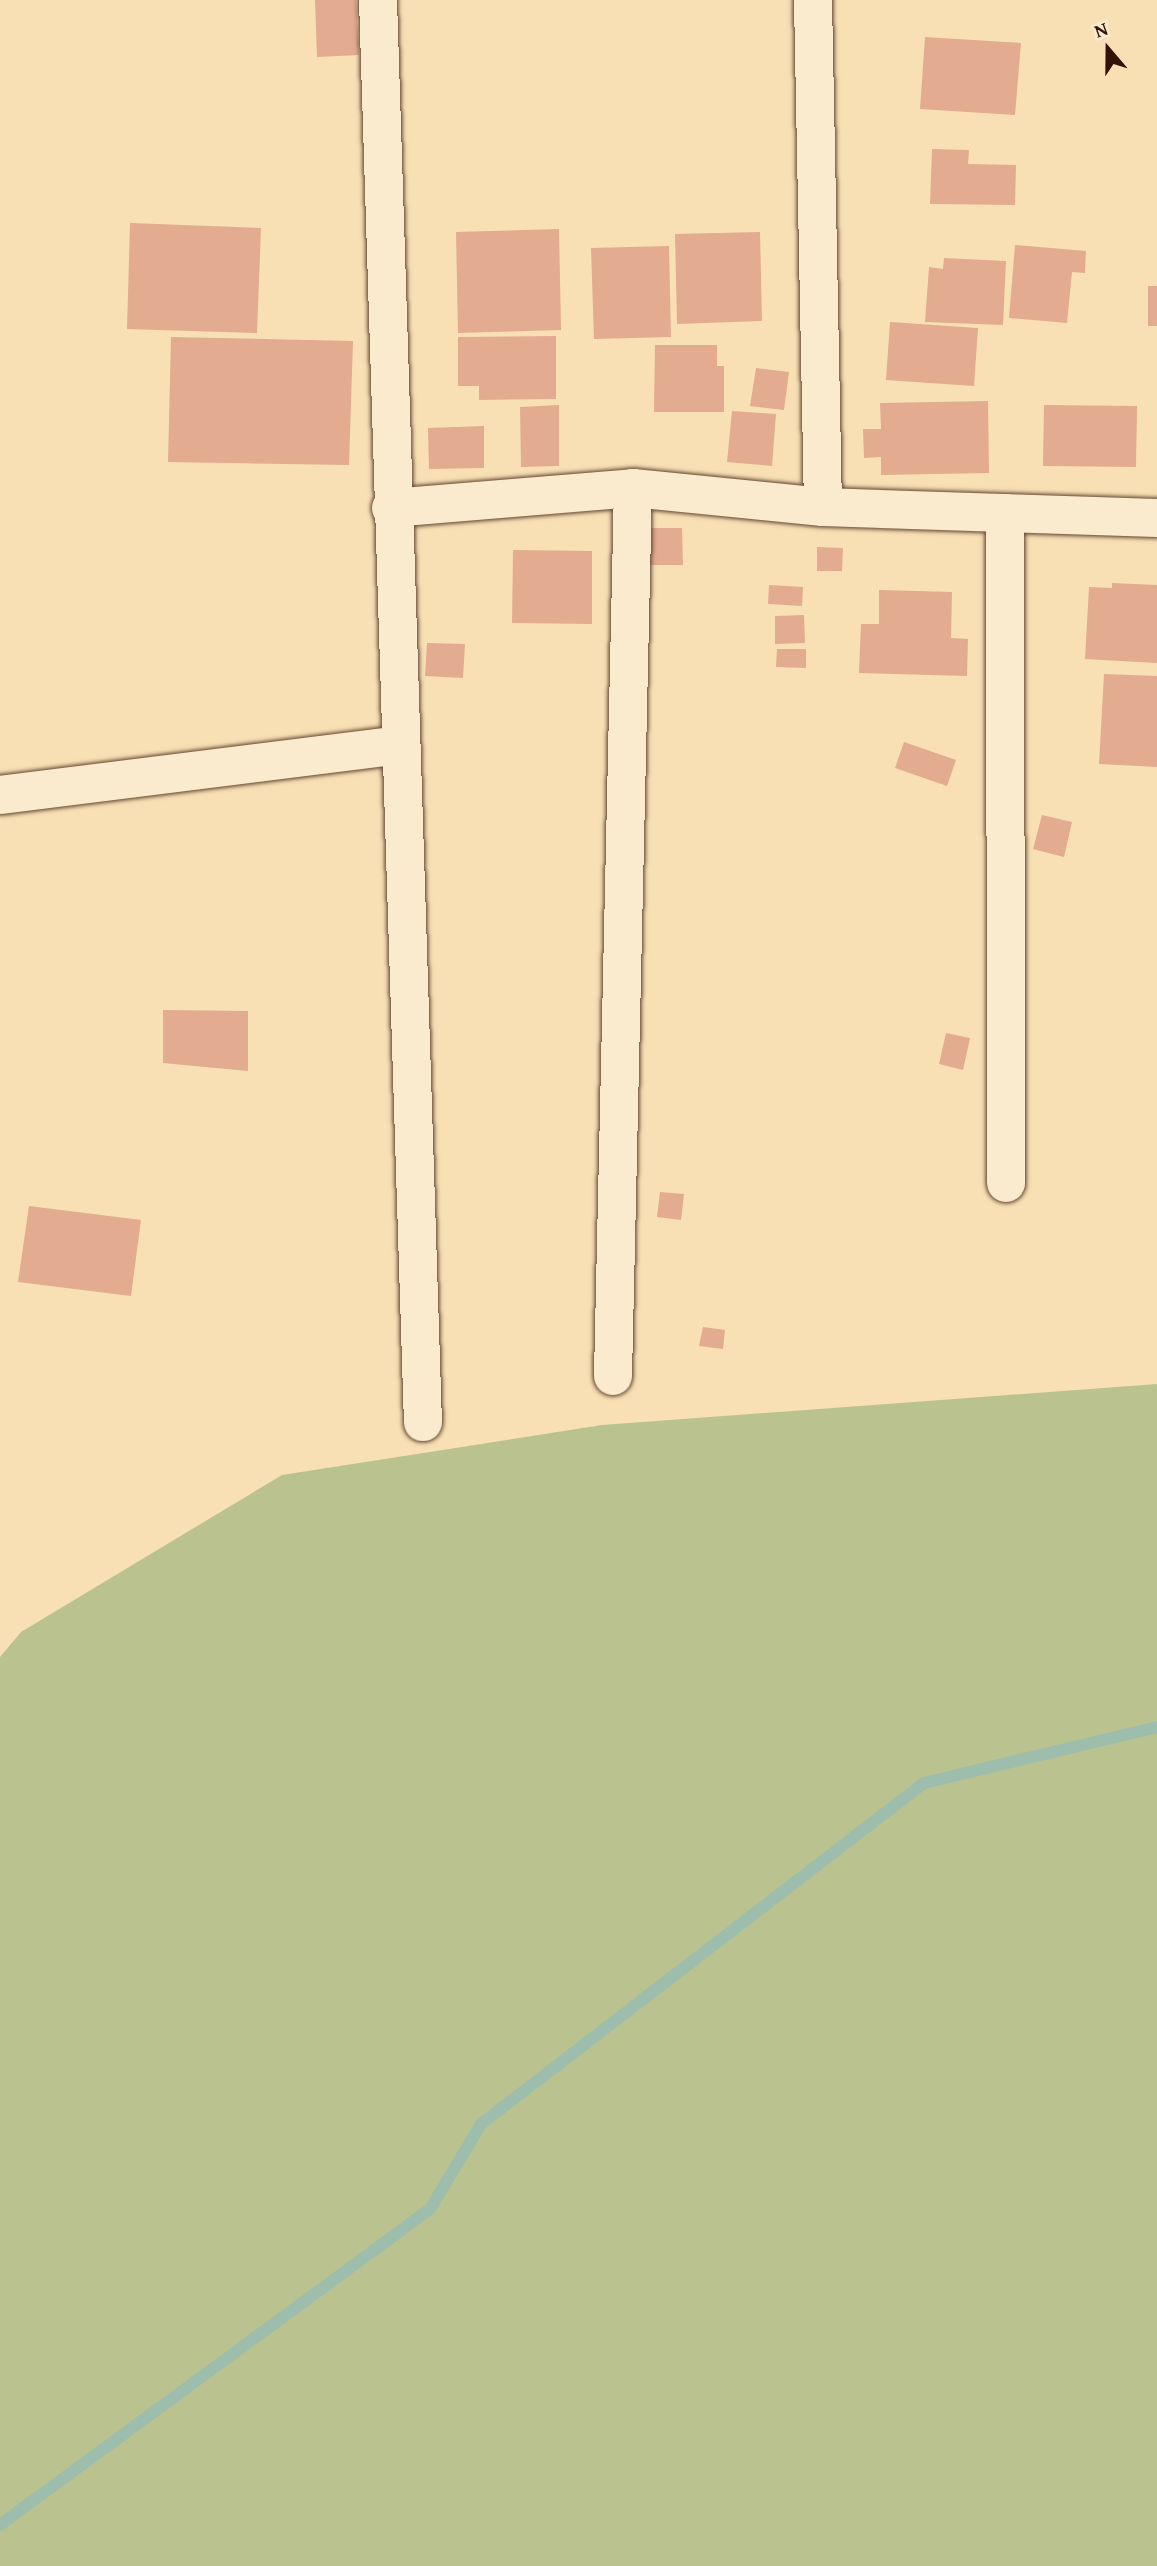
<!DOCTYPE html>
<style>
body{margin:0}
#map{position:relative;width:1157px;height:2566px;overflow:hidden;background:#f8e0b4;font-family:"Gentium Book Plus",serif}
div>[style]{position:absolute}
.green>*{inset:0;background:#bac38f}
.stream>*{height:12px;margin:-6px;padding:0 6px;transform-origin:6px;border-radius:6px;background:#9dbdad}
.building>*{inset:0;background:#e3ab8f}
.roads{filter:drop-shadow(0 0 2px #644632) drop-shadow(0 0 2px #644632)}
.minor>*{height:38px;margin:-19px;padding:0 19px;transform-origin:19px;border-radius:19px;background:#faebce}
span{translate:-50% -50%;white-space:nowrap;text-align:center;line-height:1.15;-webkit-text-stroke:5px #faebce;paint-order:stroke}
.north{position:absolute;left:1073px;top:14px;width:70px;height:70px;-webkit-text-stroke:5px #faebce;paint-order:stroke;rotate:340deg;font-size:19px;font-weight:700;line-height:28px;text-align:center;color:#331307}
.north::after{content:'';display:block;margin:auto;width:24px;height:32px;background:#331307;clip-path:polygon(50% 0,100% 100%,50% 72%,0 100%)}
</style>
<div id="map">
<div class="green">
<div style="clip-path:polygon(1157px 1384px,1157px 2566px,0 2566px,0 1657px,21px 1632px,282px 1475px,602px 1425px)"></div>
</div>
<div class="stream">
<div style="left:0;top:2525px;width:534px;rotate:-36.31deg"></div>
<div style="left:430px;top:2209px;width:99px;rotate:-59deg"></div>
<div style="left:481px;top:2124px;width:559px;rotate:-37.59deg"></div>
<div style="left:924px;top:1783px;width:240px;rotate:-13.5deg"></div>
</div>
<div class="building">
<div style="clip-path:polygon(315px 0,356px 0,359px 55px,317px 57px)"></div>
<div style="clip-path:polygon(925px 37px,1021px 43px,1015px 115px,920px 109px)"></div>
<div style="clip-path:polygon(932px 149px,969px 150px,968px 164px,1016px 165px,1015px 205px,930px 204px)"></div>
<div style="clip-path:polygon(130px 223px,261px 228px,257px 333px,127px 329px)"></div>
<div style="clip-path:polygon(559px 229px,561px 330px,458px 333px,456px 232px)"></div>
<div style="clip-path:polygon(760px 232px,762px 321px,677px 324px,675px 234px)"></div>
<div style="clip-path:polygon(1015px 245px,1086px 251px,1085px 273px,1072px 272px,1067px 323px,1009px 318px)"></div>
<div style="clip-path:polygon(669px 246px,671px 337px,594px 339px,591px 248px)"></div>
<div style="clip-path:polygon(944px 258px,1006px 261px,1003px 325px,925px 322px,929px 267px,943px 269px)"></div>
<div style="clip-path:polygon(1148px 286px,1157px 286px,1157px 326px,1148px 326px)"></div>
<div style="clip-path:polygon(890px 322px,978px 328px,974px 386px,886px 380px)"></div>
<div style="clip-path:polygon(556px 336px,556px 399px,479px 400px,479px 386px,458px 386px,458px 337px)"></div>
<div style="clip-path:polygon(171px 337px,353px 341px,349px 465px,168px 462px)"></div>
<div style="clip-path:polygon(655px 345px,717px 345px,717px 366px,724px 366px,724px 412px,654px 412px)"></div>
<div style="clip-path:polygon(756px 368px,789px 372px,784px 410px,750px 406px)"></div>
<div style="clip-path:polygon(988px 401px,989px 473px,881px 475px,881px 457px,864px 458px,863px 429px,881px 429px,880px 403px)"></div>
<div style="clip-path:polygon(559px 405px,559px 466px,521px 467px,520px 407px)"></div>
<div style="clip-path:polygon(1044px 405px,1137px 406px,1136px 467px,1043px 466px)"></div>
<div style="clip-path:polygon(732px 411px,776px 414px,772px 466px,727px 462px)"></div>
<div style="clip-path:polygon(484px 426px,484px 468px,429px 469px,428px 428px)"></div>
<div style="clip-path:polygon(644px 528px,682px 528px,683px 565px,644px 565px)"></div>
<div style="clip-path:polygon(817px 547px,843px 548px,842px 571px,817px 571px)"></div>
<div style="clip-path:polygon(513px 550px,592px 551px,592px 624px,512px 623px)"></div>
<div style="clip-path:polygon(1112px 583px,1157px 585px,1157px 663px,1085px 659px,1089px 587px,1112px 588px)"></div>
<div style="clip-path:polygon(769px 585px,803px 587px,802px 606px,768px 604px)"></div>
<div style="clip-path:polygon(879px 590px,952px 592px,951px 638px,968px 639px,967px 676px,859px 673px,861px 624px,879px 624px)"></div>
<div style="clip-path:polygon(804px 615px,805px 643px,775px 644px,775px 616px)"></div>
<div style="clip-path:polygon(427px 643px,465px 644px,463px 678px,425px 676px)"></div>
<div style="clip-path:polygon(777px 649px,806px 649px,806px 668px,776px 667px)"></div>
<div style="clip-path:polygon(1104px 674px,1157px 676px,1157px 767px,1099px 764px)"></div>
<div style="clip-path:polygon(904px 742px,956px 760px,947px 786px,895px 768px)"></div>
<div style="clip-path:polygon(1042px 815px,1072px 822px,1064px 857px,1033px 849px)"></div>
<div style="clip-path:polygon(163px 1010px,248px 1011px,248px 1071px,163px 1063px)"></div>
<div style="clip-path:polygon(946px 1033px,970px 1038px,963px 1070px,939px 1064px)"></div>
<div style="clip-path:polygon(660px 1192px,684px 1194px,681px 1220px,657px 1217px)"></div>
<div style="clip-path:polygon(29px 1206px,141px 1220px,131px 1296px,18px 1282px)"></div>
<div style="clip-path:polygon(703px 1327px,725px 1330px,723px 1349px,699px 1346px)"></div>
</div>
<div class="roads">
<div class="minor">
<div style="left:378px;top:0;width:1423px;rotate:88.19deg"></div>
<div style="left:813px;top:0;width:507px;rotate:88.87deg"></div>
<div style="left:391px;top:508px;width:243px;rotate:-4.7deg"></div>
<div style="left:633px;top:488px;width:191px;rotate:5.7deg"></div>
<div style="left:823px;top:507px;width:334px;rotate:1.9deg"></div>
<div style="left:1005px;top:513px;width:670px;rotate:89.91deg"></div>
<div style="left:0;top:795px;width:402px;rotate:-7.1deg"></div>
<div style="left:613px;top:1376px;width:888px;rotate:-88.71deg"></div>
</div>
</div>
<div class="north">N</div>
</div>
